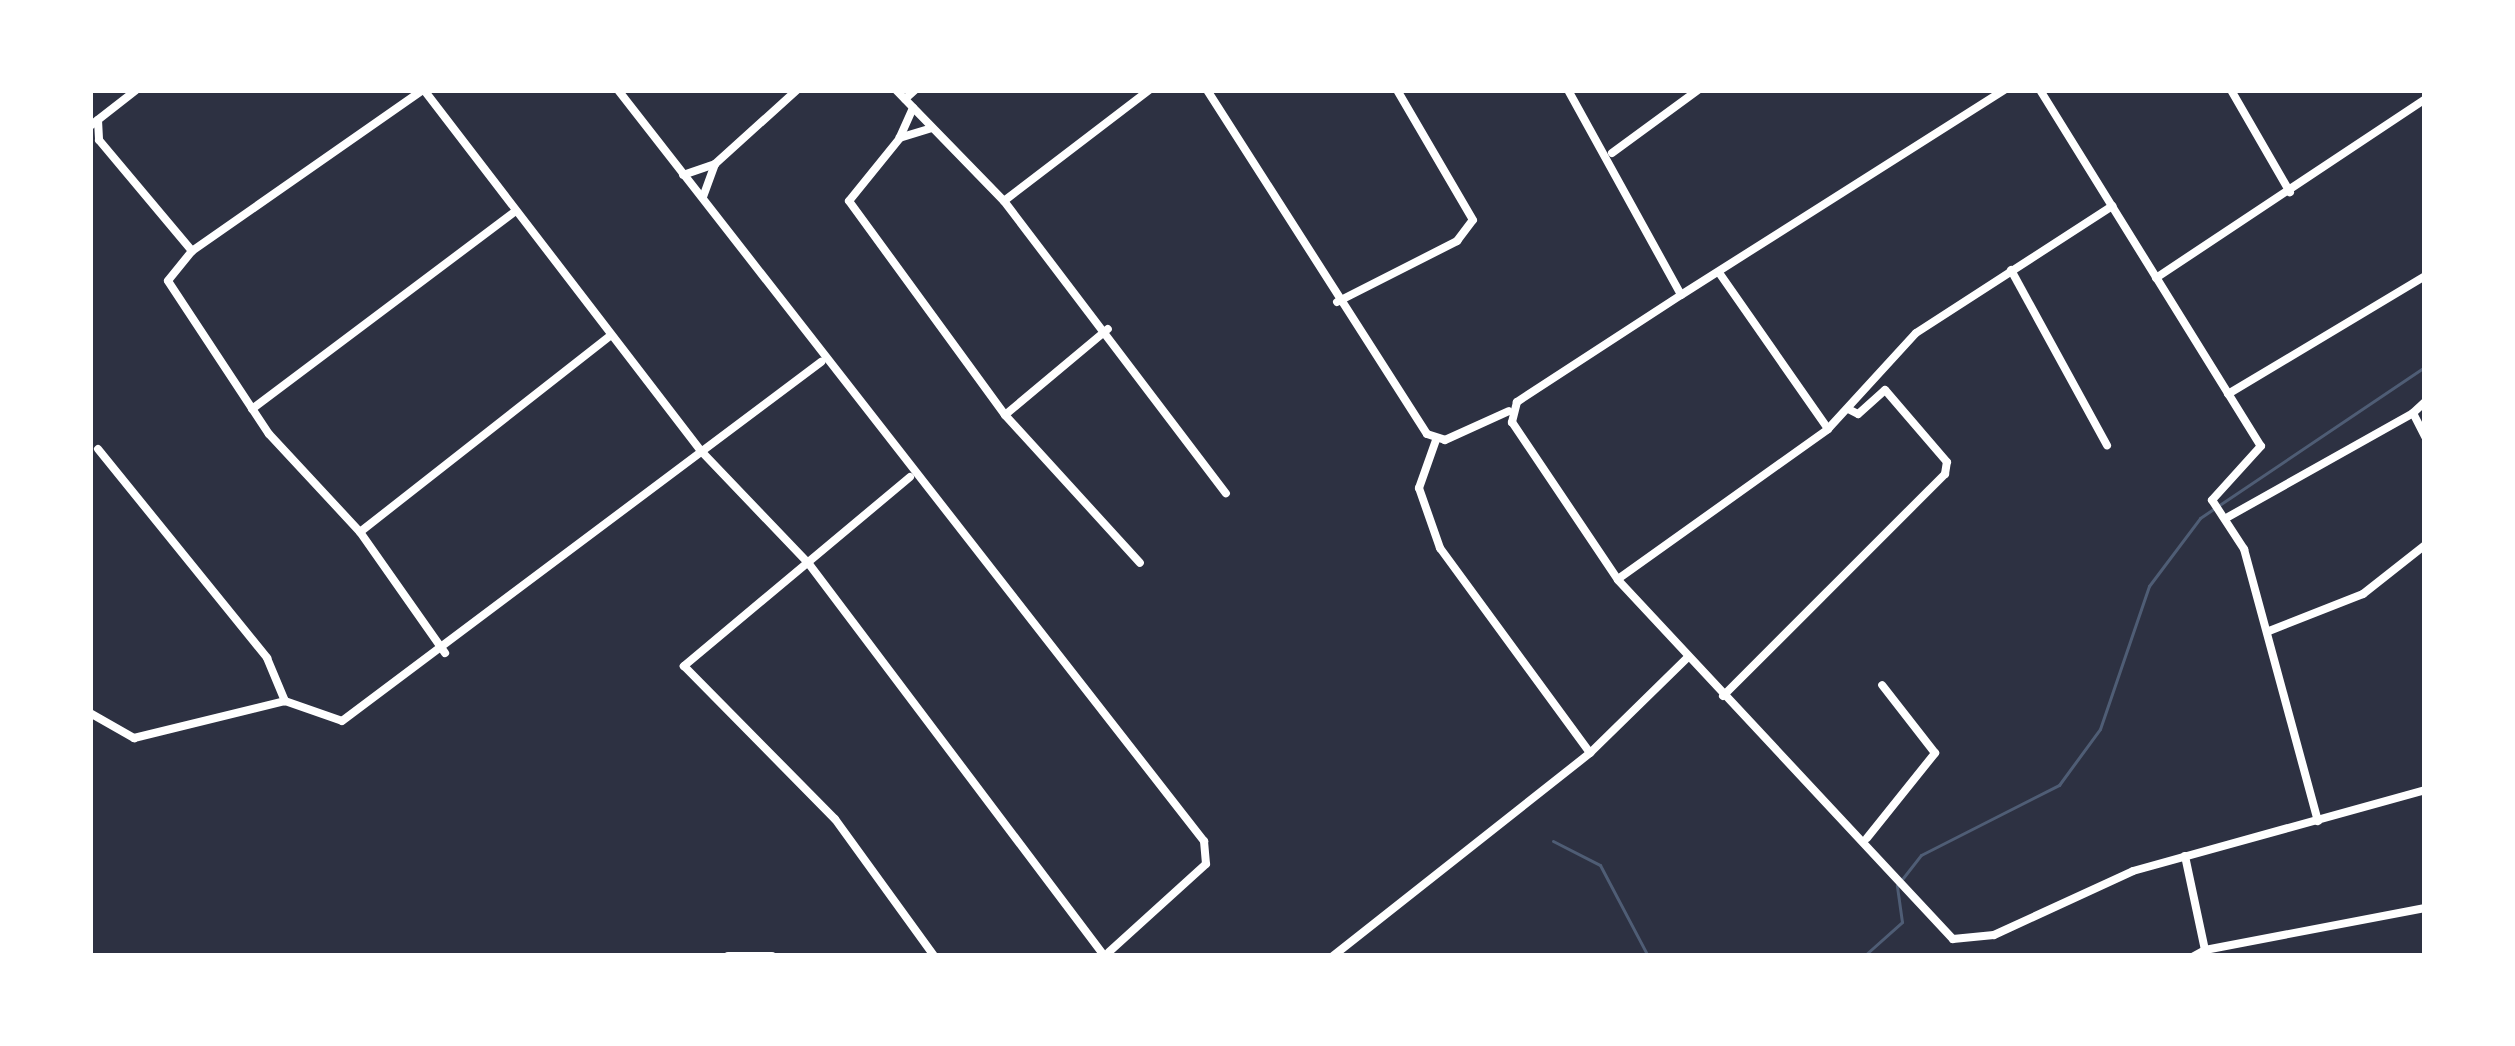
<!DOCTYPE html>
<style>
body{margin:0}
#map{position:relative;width:2515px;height:1046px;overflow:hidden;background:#2d3142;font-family:Manrope,sans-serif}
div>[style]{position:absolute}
.stream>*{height:3px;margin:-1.5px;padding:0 1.5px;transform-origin:1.5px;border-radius:1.5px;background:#4f5d75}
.minor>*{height:8px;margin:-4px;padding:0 4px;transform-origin:4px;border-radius:4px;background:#fff}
span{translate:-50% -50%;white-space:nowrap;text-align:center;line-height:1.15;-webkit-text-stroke:9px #fff;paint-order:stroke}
.frame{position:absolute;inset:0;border:93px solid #fff;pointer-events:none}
</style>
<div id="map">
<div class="stream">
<div style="left:1553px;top:841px;width:53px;rotate:27.1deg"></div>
<div style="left:1600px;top:865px;width:103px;rotate:62.2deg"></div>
<div style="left:1903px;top:878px;width:29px;rotate:-52deg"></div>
<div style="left:1921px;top:855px;width:155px;rotate:-26.9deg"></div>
<div style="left:2059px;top:785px;width:69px;rotate:-53.8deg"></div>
<div style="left:2100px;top:729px;width:151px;rotate:-71.1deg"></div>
<div style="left:2149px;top:586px;width:85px;rotate:-53.1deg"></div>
<div style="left:2200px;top:518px;width:271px;rotate:-33.9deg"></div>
<div style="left:1864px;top:956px;width:51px;rotate:-41.8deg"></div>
<div style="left:1902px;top:922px;width:37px;rotate:-98deg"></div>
</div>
<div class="minor">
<div style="left:424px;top:90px;width:456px;rotate:52.5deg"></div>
<div style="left:702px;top:452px;width:155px;rotate:46.3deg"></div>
<div style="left:809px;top:564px;width:491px;rotate:53deg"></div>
<div style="left:618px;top:90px;width:953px;rotate:52.04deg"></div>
<div style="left:1204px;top:841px;width:23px;rotate:85deg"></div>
<div style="left:1206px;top:864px;width:131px;rotate:137.8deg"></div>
<div style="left:896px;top:90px;width:155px;rotate:45.8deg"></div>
<div style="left:1004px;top:201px;width:367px;rotate:52.8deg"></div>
<div style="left:1207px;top:90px;width:408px;rotate:57.4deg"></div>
<div style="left:1427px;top:434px;width:19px;rotate:18deg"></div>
<div style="left:1445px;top:440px;width:70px;rotate:-24.4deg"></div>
<div style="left:1568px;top:90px;width:234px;rotate:61.1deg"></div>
<div style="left:1681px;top:295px;width:196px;rotate:146.9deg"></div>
<div style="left:1517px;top:402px;width:21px;rotate:104deg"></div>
<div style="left:1512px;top:422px;width:190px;rotate:56.1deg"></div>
<div style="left:1618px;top:580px;width:491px;rotate:47deg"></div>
<div style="left:1953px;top:939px;width:41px;rotate:-5.6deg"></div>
<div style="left:1994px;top:935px;width:153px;rotate:-24.7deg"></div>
<div style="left:2133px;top:871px;width:303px;rotate:-15.5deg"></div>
<div style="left:2040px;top:90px;width:419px;rotate:58.2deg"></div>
<div style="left:2261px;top:446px;width:73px;rotate:132.2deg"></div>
<div style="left:2212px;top:500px;width:59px;rotate:56.9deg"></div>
<div style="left:2244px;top:549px;width:282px;rotate:74.8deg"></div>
<div style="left:2231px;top:90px;width:118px;rotate:60deg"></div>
<div style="left:905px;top:99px;width:13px;rotate:-42deg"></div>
<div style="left:98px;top:120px;width:20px;rotate:87deg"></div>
<div style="left:99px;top:140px;width:145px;rotate:50deg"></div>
<div style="left:192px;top:251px;width:282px;rotate:-34.9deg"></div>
<div style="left:90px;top:126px;width:58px;rotate:-38deg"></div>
<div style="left:932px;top:128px;width:34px;rotate:163deg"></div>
<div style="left:900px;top:138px;width:81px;rotate:129deg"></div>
<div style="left:849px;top:201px;width:265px;rotate:53.9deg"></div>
<div style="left:1005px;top:415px;width:200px;rotate:47.6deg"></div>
<div style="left:900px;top:137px;width:32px;rotate:-66deg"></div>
<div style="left:1612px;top:153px;width:107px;rotate:-36.2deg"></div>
<div style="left:683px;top:175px;width:34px;rotate:-19deg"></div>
<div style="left:715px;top:164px;width:110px;rotate:-42.1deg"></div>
<div style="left:703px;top:197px;width:35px;rotate:-70deg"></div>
<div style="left:1004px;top:201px;width:183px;rotate:-37.4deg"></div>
<div style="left:192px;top:251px;width:38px;rotate:129deg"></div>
<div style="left:168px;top:281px;width:183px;rotate:56.6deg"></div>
<div style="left:269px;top:434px;width:134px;rotate:47.1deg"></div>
<div style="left:360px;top:532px;width:148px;rotate:54.9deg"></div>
<div style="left:2011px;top:270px;width:200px;rotate:61.3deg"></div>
<div style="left:1720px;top:274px;width:189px;rotate:55.1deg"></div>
<div style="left:2156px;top:278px;width:323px;rotate:-33.6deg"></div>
<div style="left:1681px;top:295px;width:383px;rotate:-32.4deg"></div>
<div style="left:1337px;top:302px;width:135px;rotate:-26.9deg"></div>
<div style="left:1457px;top:241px;width:26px;rotate:-53deg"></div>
<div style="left:1473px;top:220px;width:151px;rotate:-120.3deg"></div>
<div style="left:2228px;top:394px;width:230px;rotate:-30.9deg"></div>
<div style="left:252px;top:409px;width:330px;rotate:-36.9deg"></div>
<div style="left:2413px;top:413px;width:16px;rotate:-43deg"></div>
<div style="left:1005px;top:415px;width:134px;rotate:-39.9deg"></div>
<div style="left:1436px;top:440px;width:51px;rotate:109.5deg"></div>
<div style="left:1419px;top:488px;width:64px;rotate:70.7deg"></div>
<div style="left:1440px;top:548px;width:254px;rotate:53.8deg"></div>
<div style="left:98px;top:449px;width:269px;rotate:51deg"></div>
<div style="left:267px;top:658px;width:47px;rotate:67.3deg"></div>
<div style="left:285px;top:701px;width:60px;rotate:19.3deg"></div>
<div style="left:342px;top:721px;width:599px;rotate:-36.85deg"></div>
<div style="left:910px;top:477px;width:295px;rotate:140.1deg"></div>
<div style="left:684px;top:666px;width:215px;rotate:45.4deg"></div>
<div style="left:835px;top:819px;width:169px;rotate:54.1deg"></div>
<div style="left:2228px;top:517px;width:212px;rotate:-29.3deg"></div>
<div style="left:2413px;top:413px;width:27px;rotate:63deg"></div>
<div style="left:360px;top:532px;width:319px;rotate:-38.1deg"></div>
<div style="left:1618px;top:579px;width:258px;rotate:-35.5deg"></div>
<div style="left:1828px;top:429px;width:130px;rotate:-47.5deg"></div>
<div style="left:1916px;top:333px;width:234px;rotate:-32.9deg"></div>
<div style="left:2269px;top:631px;width:101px;rotate:-21.5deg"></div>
<div style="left:2363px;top:594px;width:79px;rotate:-38.3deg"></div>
<div style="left:1723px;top:696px;width:314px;rotate:-45deg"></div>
<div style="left:1945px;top:474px;width:12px;rotate:-81deg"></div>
<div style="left:1947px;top:462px;width:95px;rotate:-130.7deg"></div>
<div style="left:1885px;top:390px;width:36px;rotate:138deg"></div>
<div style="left:1858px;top:414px;width:11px;rotate:-153deg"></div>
<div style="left:90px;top:713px;width:51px;rotate:29.6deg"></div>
<div style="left:134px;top:738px;width:155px;rotate:-13.8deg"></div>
<div style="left:1867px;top:838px;width:109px;rotate:-51.3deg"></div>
<div style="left:1935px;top:753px;width:86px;rotate:-127.9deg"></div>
<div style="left:2185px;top:856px;width:96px;rotate:78deg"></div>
<div style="left:2205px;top:950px;width:13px;rotate:151deg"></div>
<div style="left:2205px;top:950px;width:224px;rotate:-10.8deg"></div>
<div style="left:728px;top:956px;width:44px"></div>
<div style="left:1333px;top:956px;width:328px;rotate:-38.3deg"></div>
<div style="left:1590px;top:753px;width:136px;rotate:-44.4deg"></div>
</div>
<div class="frame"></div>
</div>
